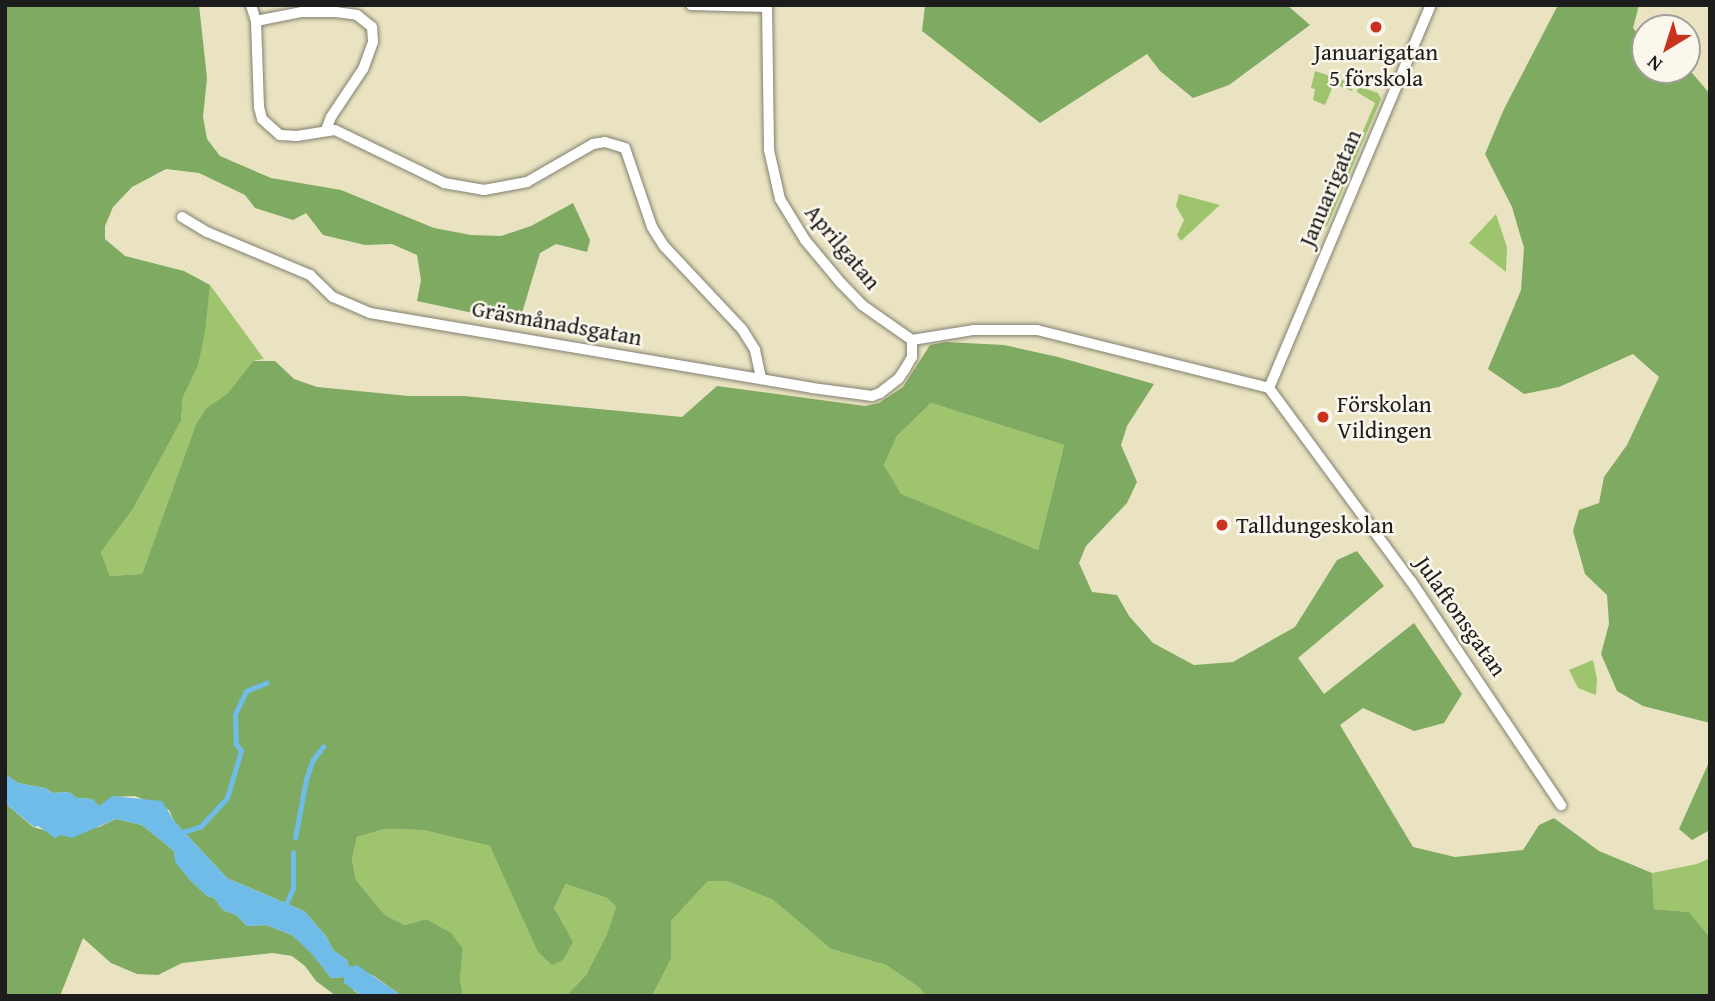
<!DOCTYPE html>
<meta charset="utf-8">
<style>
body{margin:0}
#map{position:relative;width:1715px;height:1001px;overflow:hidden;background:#e9e3c2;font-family:"Gentium Book Plus",serif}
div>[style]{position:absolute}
.green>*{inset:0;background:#9fc46e}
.forest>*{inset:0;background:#7faa61}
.water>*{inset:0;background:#6fbce9}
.stream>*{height:4.5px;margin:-2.25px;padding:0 2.25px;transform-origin:2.25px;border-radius:2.25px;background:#6fbce9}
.roads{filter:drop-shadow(0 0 2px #82806f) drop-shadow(0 0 2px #82806f)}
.street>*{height:10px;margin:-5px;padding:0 5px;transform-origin:5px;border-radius:5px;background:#fff}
.dots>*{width:19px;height:19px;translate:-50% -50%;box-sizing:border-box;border:4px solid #fbf7ec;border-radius:50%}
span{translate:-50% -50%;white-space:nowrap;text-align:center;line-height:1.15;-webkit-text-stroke:5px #fbf7ec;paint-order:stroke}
.poi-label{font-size:23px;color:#1c1c1c}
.left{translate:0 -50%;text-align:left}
.street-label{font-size:23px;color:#1c1c1c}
.frame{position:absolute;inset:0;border:7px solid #1c1c1c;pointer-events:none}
.north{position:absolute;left:1631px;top:14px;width:70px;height:70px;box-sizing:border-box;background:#fbf7ec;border:2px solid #a29f99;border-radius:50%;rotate:218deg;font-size:19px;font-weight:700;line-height:28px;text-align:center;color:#1c1c1c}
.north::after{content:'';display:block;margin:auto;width:24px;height:32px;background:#c8321e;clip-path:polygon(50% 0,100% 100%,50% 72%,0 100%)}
</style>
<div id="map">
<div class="green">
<div style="clip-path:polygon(1315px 71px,1354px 84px,1352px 91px,1334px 84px,1325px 105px,1313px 100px,1315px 89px,1311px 88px)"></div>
<div style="clip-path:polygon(1358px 86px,1378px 93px,1381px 99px,1327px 226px,1322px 228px,1311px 217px,1322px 219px,1351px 151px,1354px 152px,1375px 103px,1357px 92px)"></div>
<div style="clip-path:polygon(1179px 194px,1220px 205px,1181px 241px,1177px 235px,1184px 220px,1176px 206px)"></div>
<div style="clip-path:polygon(1496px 214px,1507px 247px,1506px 272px,1469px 243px)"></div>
<div style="clip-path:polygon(210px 285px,264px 359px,253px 361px,227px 394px,206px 408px,196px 424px,142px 574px,110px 576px,101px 552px,133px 509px,181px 421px,183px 397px,198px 366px)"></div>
<div style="clip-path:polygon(931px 403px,1064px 445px,1038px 550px,900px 494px,884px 465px,897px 436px)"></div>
<div style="clip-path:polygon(1593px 660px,1597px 679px,1596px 695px,1578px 688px,1569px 670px)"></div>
<div style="clip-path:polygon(385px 829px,423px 830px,490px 846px,501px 866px,554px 908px,566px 884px,607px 898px,616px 907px,606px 936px,586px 975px,566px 996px,463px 996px,460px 979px,463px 949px,426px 919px,405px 925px,385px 915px,356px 880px,352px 859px,357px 837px)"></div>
<div style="clip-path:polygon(1710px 858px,1710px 938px,1708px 939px,1688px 912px,1654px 909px,1652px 873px,1697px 864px)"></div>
<div style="clip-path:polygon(708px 881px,727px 881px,773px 900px,831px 949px,886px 965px,920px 988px,925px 996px,652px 996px,671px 959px,671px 921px)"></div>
</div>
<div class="forest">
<div style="clip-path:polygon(evenodd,5px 5px,199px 5px,207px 78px,203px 117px,207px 139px,220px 156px,271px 178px,341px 190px,434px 228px,471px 235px,501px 236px,531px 226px,573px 203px,590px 240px,587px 252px,556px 244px,540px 253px,519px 323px,417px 301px,421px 280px,417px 255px,392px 244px,365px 245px,323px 235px,306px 213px,293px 220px,255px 208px,245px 195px,199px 173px,166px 169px,132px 187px,113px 207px,105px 226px,105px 239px,125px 256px,184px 271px,210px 285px,205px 331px,198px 366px,183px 397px,181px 421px,133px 509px,101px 552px,110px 576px,142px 574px,196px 424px,206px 408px,227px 394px,253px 361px,275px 361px,294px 379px,317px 387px,409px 396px,464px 396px,682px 417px,717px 386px,865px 406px,879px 403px,903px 387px,930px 345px,946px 342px,1004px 345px,1058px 357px,1154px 384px,1127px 426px,1121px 445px,1137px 482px,1127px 503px,1086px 546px,1079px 563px,1092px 592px,1117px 595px,1129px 616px,1153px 643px,1194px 665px,1233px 662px,1295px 627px,1337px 560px,1357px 551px,1384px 586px,1298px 658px,1324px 694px,1414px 623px,1462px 694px,1444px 723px,1414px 731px,1363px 708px,1340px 725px,1413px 847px,1455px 857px,1523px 850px,1539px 825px,1554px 818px,1599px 851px,1652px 873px,1654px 909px,1689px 912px,1710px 938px,1710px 996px,925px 996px,920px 988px,886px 965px,831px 949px,773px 900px,727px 881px,708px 881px,671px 921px,671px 959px,652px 996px,566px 996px,586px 975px,606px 936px,616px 907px,607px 898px,566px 884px,554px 908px,573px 942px,563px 960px,552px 965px,538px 952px,490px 846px,423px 830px,385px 829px,357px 837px,352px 859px,356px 880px,385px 915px,405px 925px,426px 919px,451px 933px,463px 949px,460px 979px,463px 996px,402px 996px,374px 976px,349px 967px,347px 960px,333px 950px,326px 936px,304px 911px,227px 878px,174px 821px,169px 810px,135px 796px,112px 797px,99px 807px,93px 799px,77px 798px,69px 792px,53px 793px,45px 788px,18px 783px,5px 774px,5px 5px,931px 403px,1064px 445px,1038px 550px,901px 494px,884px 465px,897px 436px,931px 403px)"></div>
<div style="clip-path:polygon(925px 5px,1287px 5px,1310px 25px,1229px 85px,1193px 98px,1160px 71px,1147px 54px,1040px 123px,922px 31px)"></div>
<div style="clip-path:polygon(1558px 5px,1639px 5px,1633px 28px,1645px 42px,1645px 70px,1687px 70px,1687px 67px,1710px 94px,1710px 723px,1643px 706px,1617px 691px,1601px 654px,1609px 624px,1607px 595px,1585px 574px,1573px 531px,1579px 510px,1599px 503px,1604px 477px,1627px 445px,1659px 377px,1633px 354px,1559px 387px,1524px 394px,1488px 369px,1521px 290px,1524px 248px,1512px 207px,1485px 154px,1504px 109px)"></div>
<div style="clip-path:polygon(1710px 760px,1710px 830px,1692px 840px,1679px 829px)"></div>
<div style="clip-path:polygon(5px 803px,33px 827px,61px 835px,99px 827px,116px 819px,142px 825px,174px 851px,176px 862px,189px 879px,207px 896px,214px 898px,223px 910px,236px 915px,247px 926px,266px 925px,292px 935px,311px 952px,331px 978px,345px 977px,354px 991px,362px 996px,336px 996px,316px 981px,305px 966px,292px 956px,273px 953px,182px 963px,158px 975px,137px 974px,111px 963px,83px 938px,60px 996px,5px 996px)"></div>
</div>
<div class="water">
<div style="clip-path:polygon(5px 774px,18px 783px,45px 788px,53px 793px,69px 792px,77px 798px,93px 799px,99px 806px,112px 796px,162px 801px,174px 821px,227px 878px,304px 911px,326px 936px,333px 950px,347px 960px,349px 967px,357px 965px,402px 996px,362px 996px,344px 983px,344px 977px,331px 978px,311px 953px,292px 935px,266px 925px,247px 926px,236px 915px,223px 910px,214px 898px,207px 896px,189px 879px,175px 862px,174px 851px,142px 825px,116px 819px,72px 838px,61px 835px,55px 838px,38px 826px,34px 827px,5px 803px)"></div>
</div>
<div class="stream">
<div style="left:180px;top:833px;width:22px;rotate:-18deg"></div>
<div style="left:201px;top:826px;width:38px;rotate:-47deg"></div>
<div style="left:227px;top:798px;width:49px;rotate:-73.4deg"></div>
<div style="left:241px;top:751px;width:9px;rotate:-126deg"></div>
<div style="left:236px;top:744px;width:30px;rotate:-92deg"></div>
<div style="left:235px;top:714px;width:25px;rotate:-64deg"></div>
<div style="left:246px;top:691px;width:22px;rotate:-22deg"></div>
<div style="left:295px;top:838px;width:59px;rotate:-79.3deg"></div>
<div style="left:306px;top:780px;width:20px;rotate:-72deg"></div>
<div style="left:312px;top:761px;width:18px;rotate:-52deg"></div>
<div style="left:285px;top:907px;width:21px;rotate:-67deg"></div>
<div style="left:293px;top:888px;width:35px;rotate:-90deg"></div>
</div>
<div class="roads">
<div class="street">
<div style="left:251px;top:5px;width:17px;rotate:73deg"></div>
<div style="left:256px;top:21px;width:86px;rotate:88deg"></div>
<div style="left:259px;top:107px;width:12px;rotate:76deg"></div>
<div style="left:262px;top:119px;width:24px;rotate:42deg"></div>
<div style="left:280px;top:135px;width:17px;rotate:3deg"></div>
<div style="left:297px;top:136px;width:38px;rotate:-9deg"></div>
<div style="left:335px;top:130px;width:121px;rotate:25.9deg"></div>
<div style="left:444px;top:183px;width:41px;rotate:9.9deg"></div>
<div style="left:484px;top:190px;width:44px;rotate:-10.5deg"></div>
<div style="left:527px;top:182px;width:76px;rotate:-29.9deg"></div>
<div style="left:593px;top:144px;width:12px;rotate:-9deg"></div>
<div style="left:605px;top:142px;width:21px;rotate:17deg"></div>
<div style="left:625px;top:148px;width:83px;rotate:71.1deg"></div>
<div style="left:652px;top:227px;width:22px;rotate:58deg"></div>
<div style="left:664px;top:246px;width:114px;rotate:46.8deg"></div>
<div style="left:742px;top:329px;width:25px;rotate:58deg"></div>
<div style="left:755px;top:350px;width:30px;rotate:78deg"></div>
<div style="left:691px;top:5px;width:76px;rotate:1.5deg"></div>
<div style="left:767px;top:5px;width:145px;rotate:89.2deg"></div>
<div style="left:769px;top:150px;width:50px;rotate:77.3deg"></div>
<div style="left:780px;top:199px;width:48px;rotate:58.6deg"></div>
<div style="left:805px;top:240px;width:56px;rotate:50.1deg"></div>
<div style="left:841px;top:283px;width:30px;rotate:46deg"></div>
<div style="left:862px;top:305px;width:61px;rotate:35deg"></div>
<div style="left:256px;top:21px;width:47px;rotate:-11.1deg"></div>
<div style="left:302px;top:12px;width:34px"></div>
<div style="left:336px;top:12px;width:21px;rotate:8deg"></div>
<div style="left:357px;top:15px;width:19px;rotate:39deg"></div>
<div style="left:372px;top:27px;width:15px;rotate:86deg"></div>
<div style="left:373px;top:42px;width:29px;rotate:110deg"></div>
<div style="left:363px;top:69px;width:58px;rotate:123.7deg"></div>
<div style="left:331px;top:117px;width:14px;rotate:111deg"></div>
<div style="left:182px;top:217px;width:29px;rotate:31deg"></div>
<div style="left:207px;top:232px;width:112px;rotate:22.7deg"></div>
<div style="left:310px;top:275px;width:32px;rotate:44deg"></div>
<div style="left:333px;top:297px;width:40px;rotate:23.4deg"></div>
<div style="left:370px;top:313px;width:448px;rotate:9.6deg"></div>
<div style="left:812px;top:388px;width:61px;rotate:7.6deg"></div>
<div style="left:872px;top:396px;width:9px;rotate:-21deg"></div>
<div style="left:880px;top:393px;width:24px;rotate:-38deg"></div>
<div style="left:899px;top:378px;width:11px;rotate:-56deg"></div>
<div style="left:905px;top:369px;width:14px;rotate:-60deg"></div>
<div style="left:912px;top:357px;width:17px;rotate:-90deg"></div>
<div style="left:912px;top:340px;width:63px;rotate:-9.2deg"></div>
<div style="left:974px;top:330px;width:63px"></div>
<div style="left:1037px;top:330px;width:239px;rotate:14deg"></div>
<div style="left:1269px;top:388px;width:240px;rotate:53.7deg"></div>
<div style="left:1411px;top:581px;width:270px;rotate:56.2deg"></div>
<div style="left:1269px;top:388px;width:416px;rotate:-67.1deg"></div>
</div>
</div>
<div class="dots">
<div style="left:1376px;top:27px;background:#c8321e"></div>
<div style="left:1323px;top:417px;background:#c8321e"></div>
<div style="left:1222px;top:525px;background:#c8321e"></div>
</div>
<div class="poi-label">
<span style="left:1376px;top:65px">Januarigatan<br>5 förskola</span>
<span class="left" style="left:1337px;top:417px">Förskolan<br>Vildingen</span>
<span class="left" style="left:1236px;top:525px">Talldungeskolan</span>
</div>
<div class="street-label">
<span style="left:1330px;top:188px;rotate:-67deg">Januarigatan</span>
<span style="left:843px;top:247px;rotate:50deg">Aprilgatan</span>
<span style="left:557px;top:323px;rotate:10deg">Gräsmånadsgatan</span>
<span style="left:1461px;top:616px;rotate:55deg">Julaftonsgatan</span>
</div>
<div class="frame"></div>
<div class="north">N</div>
</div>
